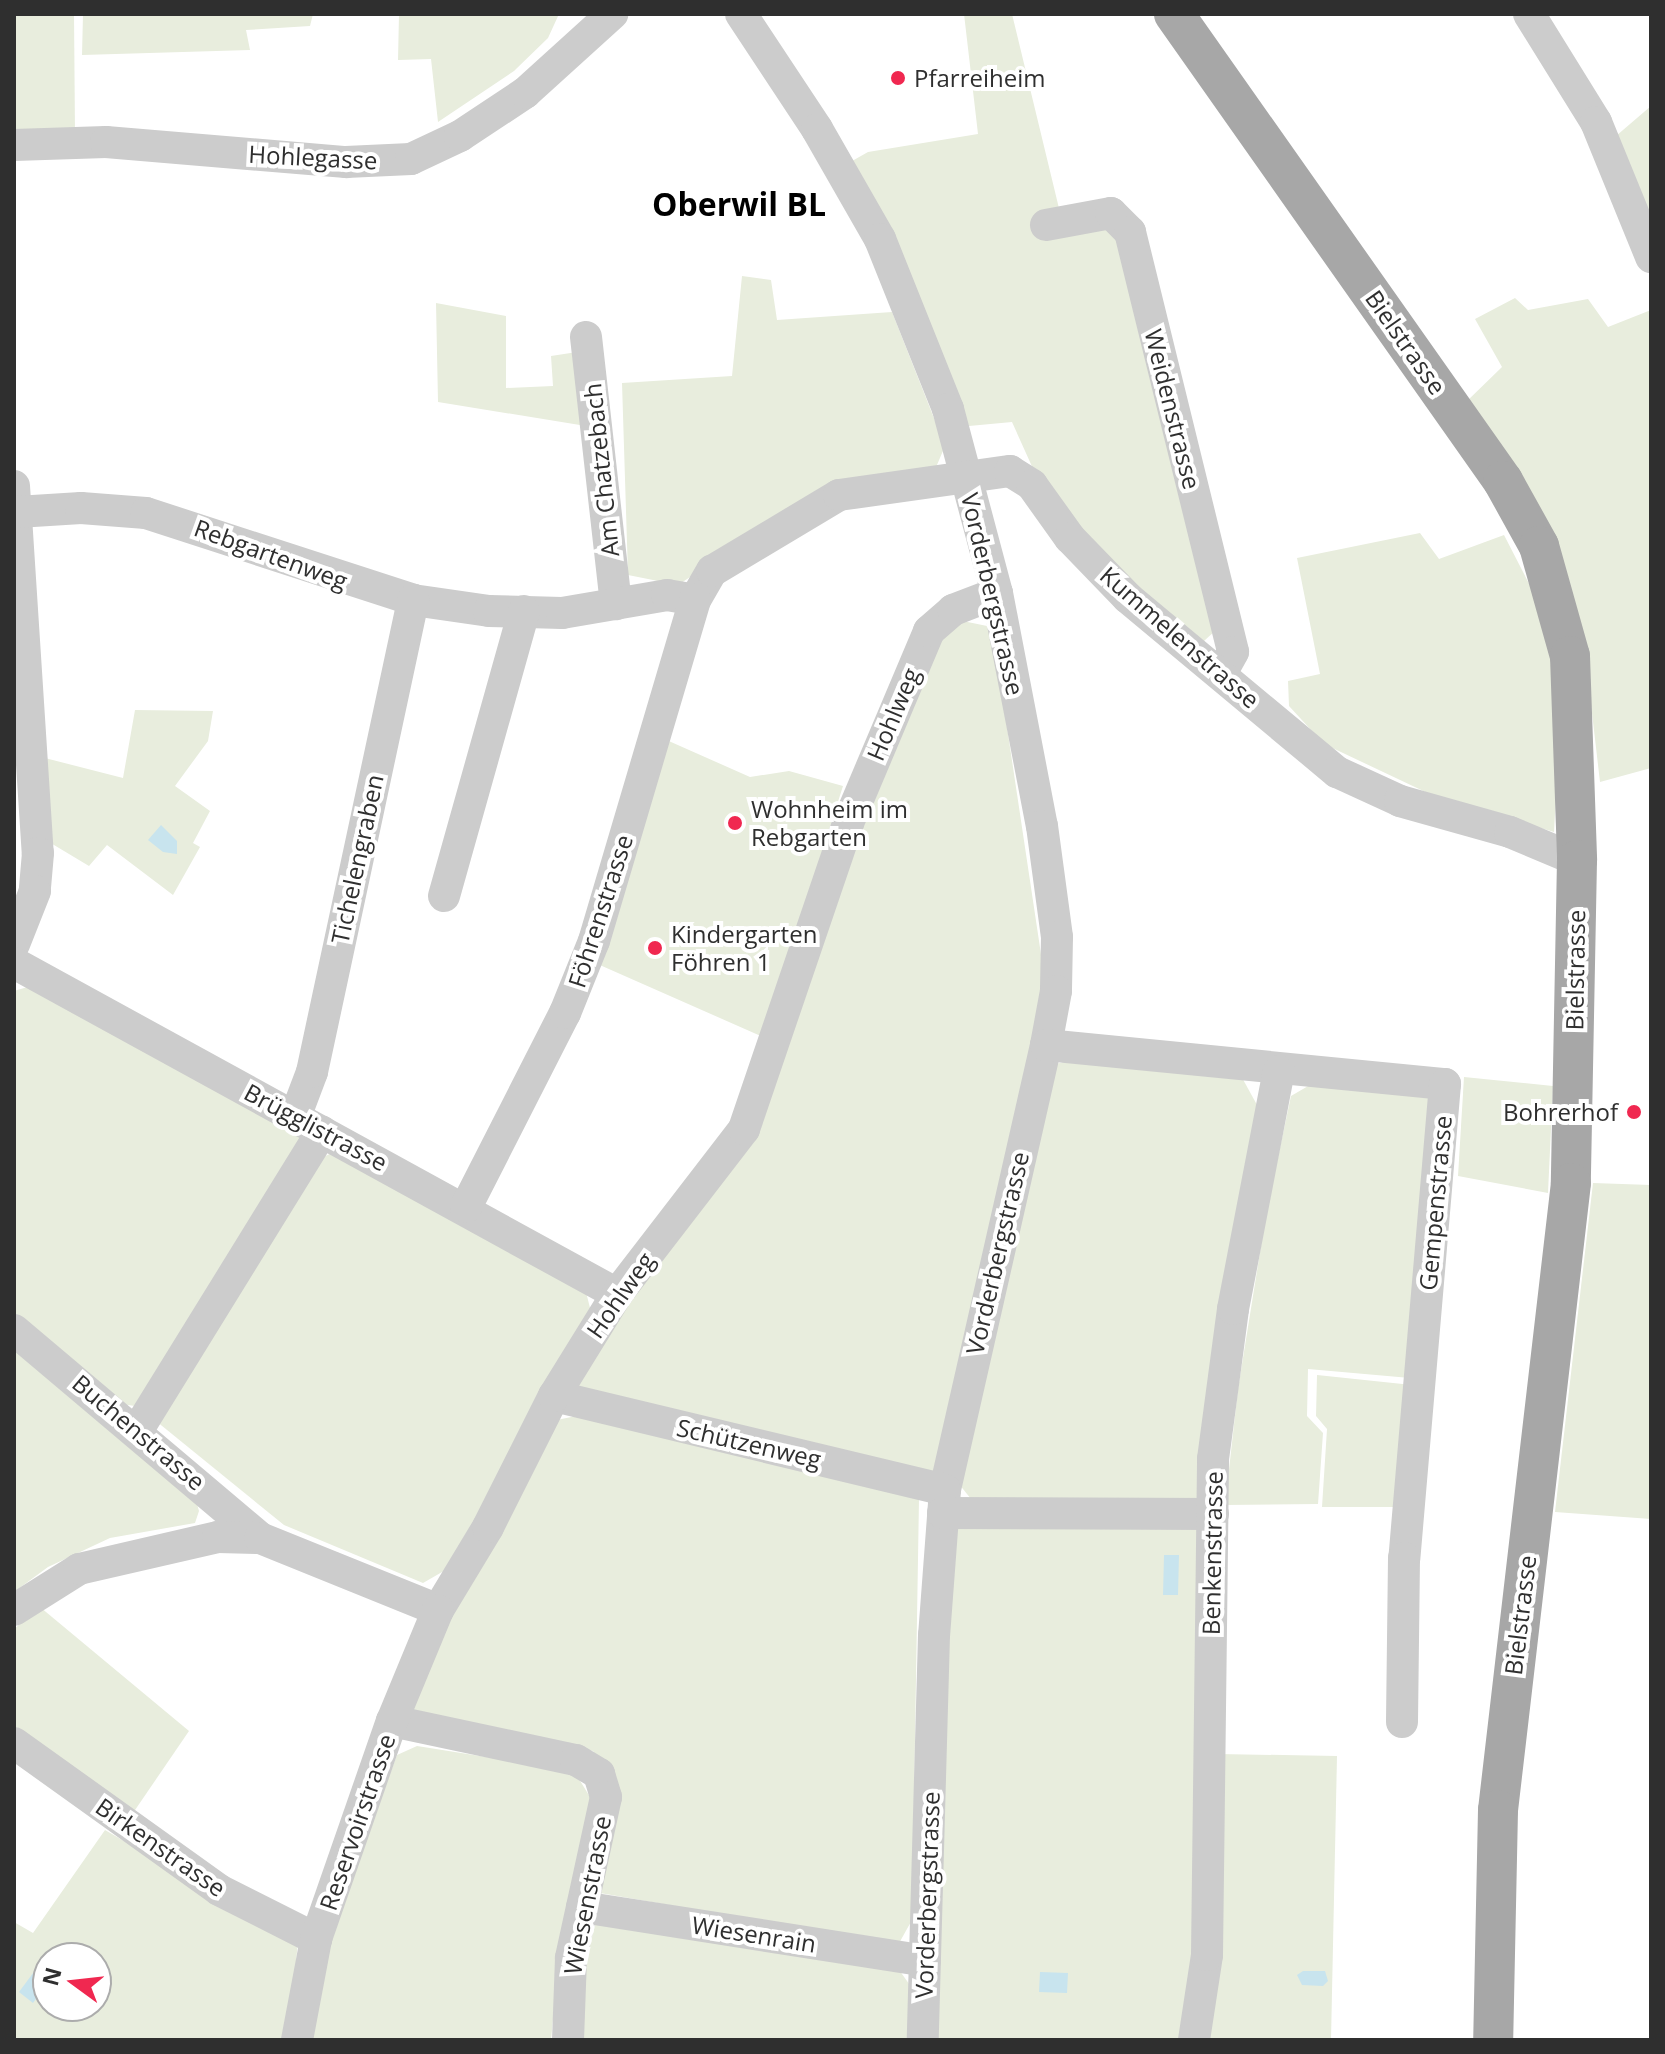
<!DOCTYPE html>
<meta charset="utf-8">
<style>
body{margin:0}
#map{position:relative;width:1665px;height:2054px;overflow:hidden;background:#fff;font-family:"Open Sans",sans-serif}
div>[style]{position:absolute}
.green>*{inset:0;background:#e8eddd}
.water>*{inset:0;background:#c8e4ee}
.minor>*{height:32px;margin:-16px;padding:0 16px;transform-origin:16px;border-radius:16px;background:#ccc}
.major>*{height:40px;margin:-20px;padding:0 20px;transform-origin:20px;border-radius:20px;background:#a7a7a7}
.dots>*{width:22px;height:22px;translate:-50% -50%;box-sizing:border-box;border:4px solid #fff;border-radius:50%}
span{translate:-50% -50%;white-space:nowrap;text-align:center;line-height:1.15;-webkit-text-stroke:8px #fff;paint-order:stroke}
.poi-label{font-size:24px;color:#2f2f2f}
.left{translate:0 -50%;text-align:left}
.right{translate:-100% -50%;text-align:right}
.street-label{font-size:24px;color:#2f2f2f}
.district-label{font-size:32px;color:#000;font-weight:700}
.frame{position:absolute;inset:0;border:16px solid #2f2f2f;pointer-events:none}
.north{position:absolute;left:32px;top:1942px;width:80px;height:80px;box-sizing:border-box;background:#fff;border:2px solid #acacac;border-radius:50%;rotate:285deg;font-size:22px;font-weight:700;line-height:32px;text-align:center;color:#2f2f2f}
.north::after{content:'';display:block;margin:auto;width:28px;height:36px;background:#f02850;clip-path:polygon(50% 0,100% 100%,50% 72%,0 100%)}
</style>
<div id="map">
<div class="green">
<div style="clip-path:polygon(14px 14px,74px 14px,75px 134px,14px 137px)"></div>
<div style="clip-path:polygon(83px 14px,313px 14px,310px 26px,246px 30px,250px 50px,82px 55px)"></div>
<div style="clip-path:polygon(399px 14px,559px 14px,548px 38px,514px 71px,438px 122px,431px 59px,398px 60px)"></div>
<div style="clip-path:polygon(964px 14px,1012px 14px,1064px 229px,1107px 221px,1123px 238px,1216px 630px,1204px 641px,1131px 591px,1039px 482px,1012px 422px,969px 426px,845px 165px,868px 152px,978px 134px)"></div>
<div style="clip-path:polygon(1651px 106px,1651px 221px,1616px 136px)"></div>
<div style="clip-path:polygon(742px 276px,771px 280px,777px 320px,892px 312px,945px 446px,934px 472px,823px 489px,678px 585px,628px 575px,622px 383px,732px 376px)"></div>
<div style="clip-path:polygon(1515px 298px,1528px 310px,1588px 299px,1608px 327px,1651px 310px,1651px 768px,1600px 782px,1587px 670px,1465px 403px,1502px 367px,1475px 319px)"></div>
<div style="clip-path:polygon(436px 303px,506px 316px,506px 388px,553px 386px,551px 356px,577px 352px,586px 426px,438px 402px)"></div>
<div style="clip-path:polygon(1420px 533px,1439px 559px,1504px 535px,1543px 611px,1560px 720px,1554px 832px,1436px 797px,1324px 744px,1289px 706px,1288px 681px,1320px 674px,1297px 558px)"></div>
<div style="clip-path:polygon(953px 619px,992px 627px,1045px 981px,938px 1481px,569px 1390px,638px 1281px,754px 1140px,849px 842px,932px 643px)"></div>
<div style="clip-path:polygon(135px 710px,213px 711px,208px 741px,175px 786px,210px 811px,193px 843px,200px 847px,173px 895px,107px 845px,89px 866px,49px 842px,41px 757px,123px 778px)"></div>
<div style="clip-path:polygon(662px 738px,750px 777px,789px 771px,843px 786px,763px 1037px,593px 962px)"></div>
<div style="clip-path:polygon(31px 986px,306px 1138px,141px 1407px,122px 1404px,14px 1314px,14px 991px)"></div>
<div style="clip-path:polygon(1075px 1060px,1240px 1074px,1262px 1114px,1202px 1505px,975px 1504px,959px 1484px,1055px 1064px)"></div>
<div style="clip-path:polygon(1464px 1077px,1553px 1086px,1548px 1193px,1458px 1176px)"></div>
<div style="clip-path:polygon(1315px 1082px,1434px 1091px,1410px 1378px,1308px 1369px,1307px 1416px,1323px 1433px,1318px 1504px,1225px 1505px,1238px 1389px,1267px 1209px,1291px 1096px)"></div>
<div style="clip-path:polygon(338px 1150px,585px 1288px,591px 1312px,456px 1564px,423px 1583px,284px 1525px,156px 1421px,317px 1160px)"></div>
<div style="clip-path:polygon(1593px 1183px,1651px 1185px,1651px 1519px,1555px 1512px)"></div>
<div style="clip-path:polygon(14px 1346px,194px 1493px,199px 1511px,195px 1523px,110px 1538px,48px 1567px,14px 1592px)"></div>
<div style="clip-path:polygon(1317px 1375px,1412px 1385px,1402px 1507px,1322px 1507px,1327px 1429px,1316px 1416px)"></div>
<div style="clip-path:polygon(581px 1415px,919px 1499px,912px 1920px,898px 1945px,600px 1893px,619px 1796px,593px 1751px,405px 1716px,448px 1617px,552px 1421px)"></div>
<div style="clip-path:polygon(1199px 1521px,1195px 1986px,1179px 2040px,934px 2040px,947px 1522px)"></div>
<div style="clip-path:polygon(40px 1607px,189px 1731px,133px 1813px,14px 1729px,14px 1629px)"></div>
<div style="clip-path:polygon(417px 1746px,574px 1771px,595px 1805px,560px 1946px,551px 2040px,306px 2040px,319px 1964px,397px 1755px)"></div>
<div style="clip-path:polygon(1218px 1754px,1337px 1756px,1331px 2040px,1204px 2040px)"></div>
<div style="clip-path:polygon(evenodd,105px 1830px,298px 1942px,288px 2040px,14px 2040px,14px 1922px,33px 1933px,105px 1830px,48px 1958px,96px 1958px,96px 2006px,48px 2006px,48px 1958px)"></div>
<div style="clip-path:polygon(597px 1918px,897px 1967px,912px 1988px,911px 2040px,575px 2040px,579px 1986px)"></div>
</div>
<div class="water">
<div style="clip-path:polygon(161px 825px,177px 841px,177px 854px,163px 852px,148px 840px)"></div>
<div style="clip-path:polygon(1164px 1555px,1179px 1555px,1178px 1595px,1163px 1595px)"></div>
<div style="clip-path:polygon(39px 1965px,48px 1971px,48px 1982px,33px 2003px,19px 1992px)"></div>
<div style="clip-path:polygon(1303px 1971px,1325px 1971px,1328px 1981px,1323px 1986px,1302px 1985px,1297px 1975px)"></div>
<div style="clip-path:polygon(1040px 1972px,1068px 1973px,1067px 1993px,1039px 1992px)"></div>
</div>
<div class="minor">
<div style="left:741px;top:14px;width:138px;rotate:56.5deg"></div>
<div style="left:817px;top:129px;width:127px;rotate:60.2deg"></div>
<div style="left:880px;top:239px;width:183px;rotate:68.2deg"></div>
<div style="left:948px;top:409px;width:190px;rotate:75.1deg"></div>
<div style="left:997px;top:593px;width:237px;rotate:79.1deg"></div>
<div style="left:1042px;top:826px;width:112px;rotate:82.3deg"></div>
<div style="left:1057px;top:937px;width:54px;rotate:91.1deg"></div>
<div style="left:1056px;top:991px;width:55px;rotate:100.5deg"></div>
<div style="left:1046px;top:1045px;width:456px;rotate:102.8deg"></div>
<div style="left:945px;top:1490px;width:145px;rotate:94.3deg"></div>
<div style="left:934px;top:1635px;width:405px;rotate:91.6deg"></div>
<div style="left:1529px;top:14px;width:127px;rotate:58.2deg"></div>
<div style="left:1596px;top:122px;width:146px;rotate:67.8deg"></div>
<div style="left:14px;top:145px;width:92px;rotate:-1.9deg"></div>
<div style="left:106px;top:142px;width:241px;rotate:4.8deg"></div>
<div style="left:346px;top:162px;width:65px;rotate:-2.6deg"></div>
<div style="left:411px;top:159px;width:54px;rotate:-25.1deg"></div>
<div style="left:460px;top:136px;width:78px;rotate:-33.5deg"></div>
<div style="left:525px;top:93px;width:118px;rotate:-42.2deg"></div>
<div style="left:1046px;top:225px;width:66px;rotate:-10.5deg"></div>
<div style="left:1111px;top:213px;width:27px;rotate:45deg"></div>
<div style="left:1130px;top:232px;width:432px;rotate:76.2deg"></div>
<div style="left:1233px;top:652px;width:25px;rotate:119deg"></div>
<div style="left:586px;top:337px;width:269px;rotate:83.6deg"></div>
<div style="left:14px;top:486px;width:368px;rotate:86.3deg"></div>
<div style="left:38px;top:853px;width:38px;rotate:95deg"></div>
<div style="left:35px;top:891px;width:57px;rotate:111.6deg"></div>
<div style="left:17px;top:512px;width:64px;rotate:-3.6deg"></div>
<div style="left:81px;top:508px;width:65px;rotate:4.4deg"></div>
<div style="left:146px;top:513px;width:281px;rotate:18deg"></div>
<div style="left:413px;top:600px;width:77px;rotate:8.2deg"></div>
<div style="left:489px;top:611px;width:73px;rotate:1.6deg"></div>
<div style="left:562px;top:613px;width:107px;rotate:-9.7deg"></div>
<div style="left:667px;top:595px;width:28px;rotate:10deg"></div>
<div style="left:695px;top:600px;width:34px;rotate:-60deg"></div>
<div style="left:712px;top:571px;width:148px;rotate:-30.9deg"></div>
<div style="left:839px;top:495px;width:173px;rotate:-8deg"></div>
<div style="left:1010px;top:471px;width:26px;rotate:32deg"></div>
<div style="left:1032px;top:485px;width:65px;rotate:54.4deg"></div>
<div style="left:1070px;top:538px;width:83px;rotate:46deg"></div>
<div style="left:1128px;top:598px;width:272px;rotate:39.8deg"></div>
<div style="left:1337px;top:772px;width:69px;rotate:24.7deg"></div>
<div style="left:1400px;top:801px;width:114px;rotate:15.7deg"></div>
<div style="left:1510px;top:832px;width:73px;rotate:22.7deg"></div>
<div style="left:444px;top:896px;width:296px;rotate:-74.3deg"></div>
<div style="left:14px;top:963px;width:688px;rotate:28.76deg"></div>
<div style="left:1046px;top:1045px;width:401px;rotate:5.6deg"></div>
<div style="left:1445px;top:1084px;width:476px;rotate:94.9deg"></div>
<div style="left:1404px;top:1558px;width:164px;rotate:90.7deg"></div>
<div style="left:295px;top:1117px;width:48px;rotate:-69.3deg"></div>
<div style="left:312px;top:1072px;width:483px;rotate:-77.9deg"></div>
<div style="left:466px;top:1207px;width:218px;rotate:-63deg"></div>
<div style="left:565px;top:1013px;width:78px;rotate:-68.1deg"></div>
<div style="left:594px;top:941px;width:356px;rotate:-73.5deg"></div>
<div style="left:14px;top:1330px;width:322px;rotate:40.2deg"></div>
<div style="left:554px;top:1396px;width:402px;rotate:13.5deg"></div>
<div style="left:137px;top:1431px;width:352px;rotate:-58.3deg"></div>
<div style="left:943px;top:1513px;width:270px;rotate:0.2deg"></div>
<div style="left:14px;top:1610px;width:77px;rotate:-32.2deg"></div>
<div style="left:79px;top:1569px;width:143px;rotate:-13deg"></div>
<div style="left:218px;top:1537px;width:42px;rotate:1.4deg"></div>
<div style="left:260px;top:1538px;width:192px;rotate:22deg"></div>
<div style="left:438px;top:1610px;width:97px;rotate:-58.9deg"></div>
<div style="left:488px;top:1527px;width:147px;rotate:-63.3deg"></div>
<div style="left:554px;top:1396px;width:120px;rotate:-58.3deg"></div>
<div style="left:617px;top:1294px;width:208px;rotate:-52.4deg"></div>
<div style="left:744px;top:1129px;width:323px;rotate:-71.2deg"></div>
<div style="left:848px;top:823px;width:208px;rotate:-67.1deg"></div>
<div style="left:929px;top:631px;width:32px;rotate:-41deg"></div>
<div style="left:953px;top:610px;width:47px;rotate:-21.1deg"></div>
<div style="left:392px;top:1721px;width:188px;rotate:12deg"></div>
<div style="left:576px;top:1760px;width:27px;rotate:31deg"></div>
<div style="left:599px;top:1774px;width:24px;rotate:73deg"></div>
<div style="left:606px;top:1797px;width:165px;rotate:102.3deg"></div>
<div style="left:571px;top:1958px;width:82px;rotate:92.1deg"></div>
<div style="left:14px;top:1743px;width:252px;rotate:35.6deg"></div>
<div style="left:219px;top:1890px;width:109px;rotate:26.8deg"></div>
<div style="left:582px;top:1907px;width:347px;rotate:8.9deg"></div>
<div style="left:297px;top:2040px;width:103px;rotate:-79.3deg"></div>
<div style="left:316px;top:1939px;width:231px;rotate:-70.8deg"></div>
<div style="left:392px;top:1721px;width:120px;rotate:-67.5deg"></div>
<div style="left:1194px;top:2040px;width:86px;rotate:-81.3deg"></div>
<div style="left:1207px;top:1955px;width:496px;rotate:-89.3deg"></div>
<div style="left:1213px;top:1459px;width:151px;rotate:-82.4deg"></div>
<div style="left:1233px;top:1309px;width:242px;rotate:-79.1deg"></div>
</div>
<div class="major">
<div style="left:1174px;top:14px;width:571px;rotate:54.84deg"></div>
<div style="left:1503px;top:481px;width:74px;rotate:61deg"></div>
<div style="left:1539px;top:546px;width:114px;rotate:74.3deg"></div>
<div style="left:1570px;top:656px;width:204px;rotate:88deg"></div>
<div style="left:1577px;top:860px;width:323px;rotate:91.1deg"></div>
<div style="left:1571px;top:1183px;width:631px;rotate:96.64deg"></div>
<div style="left:1498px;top:1810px;width:230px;rotate:91.2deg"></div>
</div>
<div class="dots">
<div style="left:898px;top:78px;background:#f02850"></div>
<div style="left:735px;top:823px;background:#f02850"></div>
<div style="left:655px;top:948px;background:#f02850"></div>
<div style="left:1634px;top:1112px;background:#f02850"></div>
</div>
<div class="poi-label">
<span class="left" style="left:914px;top:78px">Pfarreiheim</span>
<span class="left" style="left:751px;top:823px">Wohnheim im<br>Rebgarten</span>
<span class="left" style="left:671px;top:948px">Kindergarten<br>Föhren 1</span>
<span class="right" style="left:1618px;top:1112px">Bohrerhof</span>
</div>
<div class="street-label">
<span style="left:313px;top:157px;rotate:3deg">Hohlegasse</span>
<span style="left:1406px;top:342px;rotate:55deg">Bielstrasse</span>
<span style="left:1173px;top:409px;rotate:76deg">Weidenstrasse</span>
<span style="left:601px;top:470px;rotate:-96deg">Am Chatzebach</span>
<span style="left:271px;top:554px;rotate:20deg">Rebgartenweg</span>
<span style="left:993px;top:594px;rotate:77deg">Vorderbergstrasse</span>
<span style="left:1180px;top:637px;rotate:41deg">Kummelenstrasse</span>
<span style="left:893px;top:714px;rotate:-67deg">Hohlweg</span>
<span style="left:357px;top:859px;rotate:-78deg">Tichelengraben</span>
<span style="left:600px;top:911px;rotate:-72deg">Föhrenstrasse</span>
<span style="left:1575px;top:970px;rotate:-89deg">Bielstrasse</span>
<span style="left:316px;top:1127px;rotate:28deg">Brügglistrasse</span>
<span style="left:1435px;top:1203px;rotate:-85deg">Gempenstrasse</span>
<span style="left:997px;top:1253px;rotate:-77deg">Vorderbergstrasse</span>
<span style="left:620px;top:1295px;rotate:-55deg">Hohlweg</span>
<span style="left:139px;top:1432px;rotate:40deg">Buchenstrasse</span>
<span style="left:749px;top:1443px;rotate:13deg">Schützenweg</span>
<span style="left:1212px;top:1553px;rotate:-89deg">Benkenstrasse</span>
<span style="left:1520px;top:1615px;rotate:-83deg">Bielstrasse</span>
<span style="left:357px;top:1822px;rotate:-71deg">Reservoirstrasse</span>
<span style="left:161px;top:1847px;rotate:35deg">Birkenstrasse</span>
<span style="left:587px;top:1895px;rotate:-79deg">Wiesenstrasse</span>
<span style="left:927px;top:1895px;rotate:-88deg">Vorderbergstrasse</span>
<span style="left:754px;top:1934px;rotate:9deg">Wiesenrain</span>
</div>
<div class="district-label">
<span style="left:739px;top:204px">Oberwil BL</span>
</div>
<div class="frame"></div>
<div class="north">N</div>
</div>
